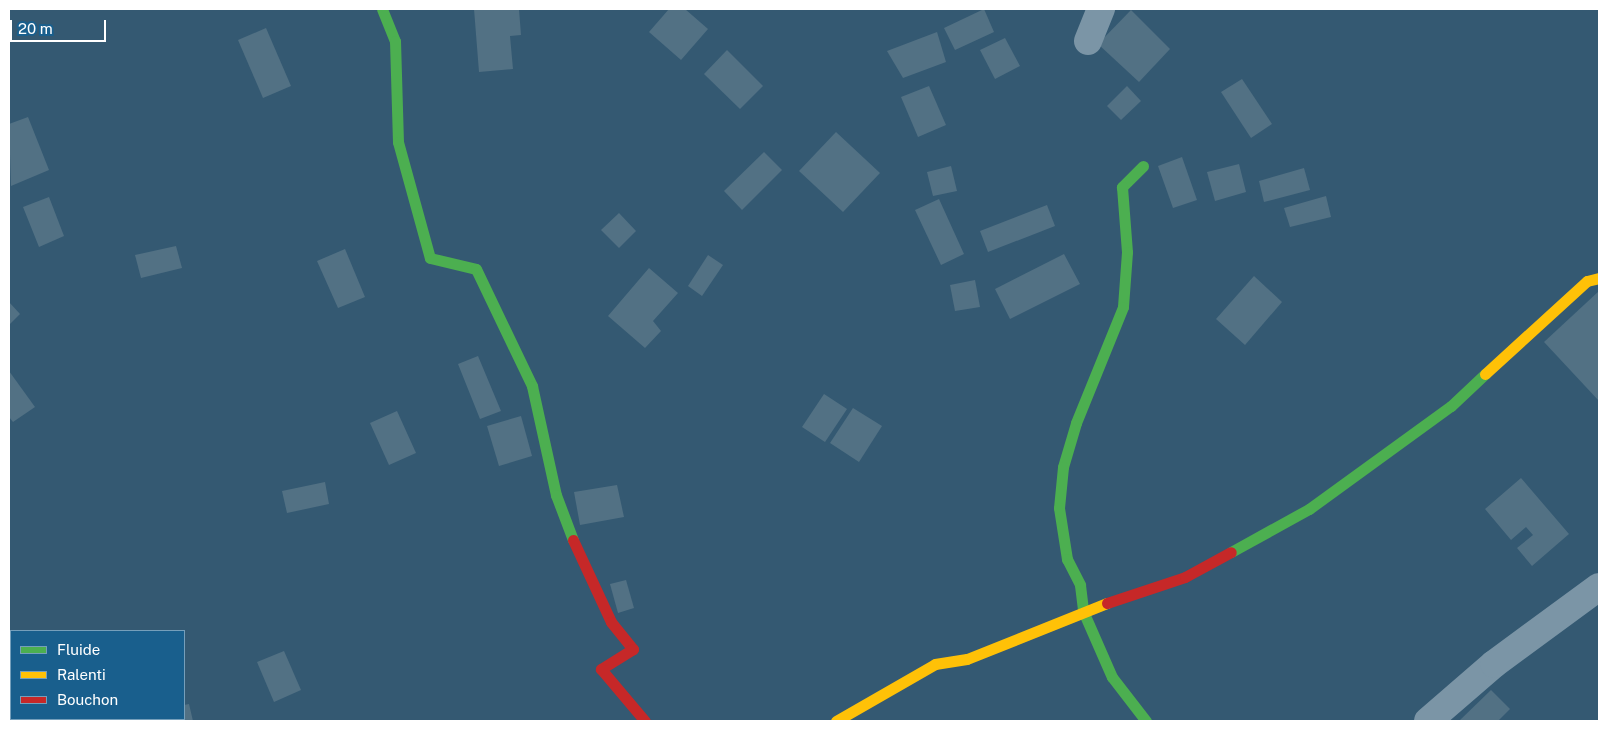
<!DOCTYPE html>
<style>
body{margin:0}
#map{position:relative;width:1608px;height:730px;overflow:hidden;background:#345972;font-family:"Public Sans",sans-serif}
div>[style]{position:absolute}
.building>*{inset:0;background:#527184}
.street>*{height:28px;margin:-14px;padding:0 14px;transform-origin:14px;border-radius:14px;background:#7b95a6}
.fast>*{height:11px;margin:-5.5px;padding:0 5.5px;transform-origin:5.5px;border-radius:5.5px;background:#4caf50}
.slow>*{height:11px;margin:-5.5px;padding:0 5.5px;transform-origin:5.5px;border-radius:5.5px;background:#ffc107}
.jam>*{height:11px;margin:-5.5px;padding:0 5.5px;transform-origin:5.5px;border-radius:5.5px;background:#c62828}
span{translate:-50% -50%;white-space:nowrap;text-align:center;line-height:1.15;-webkit-text-stroke:4px #195f8d;paint-order:stroke}
.frame{position:absolute;inset:0;border:10px solid #fff;pointer-events:none}
.legend{position:absolute;left:10px;top:630px;width:175px;height:90px;box-sizing:border-box;background:#195f8d;border:1px solid #759fbb;margin:0;padding:6px 9px;list-style:none;font-size:15px;color:#fff}
.legend li{display:flex;align-items:center;gap:10px;height:25px}
.legend b{width:25px;border:1px solid #759fbb}
.scale{position:absolute;left:10px;top:20px;width:96px;height:22px;box-sizing:border-box;border:2px solid #fff;border-top:0;padding-left:6px;font-size:15px;line-height:18px;white-space:nowrap;color:#fff;-webkit-text-stroke:4px #195f8d;paint-order:stroke}
</style>
<div id="map">
<div class="building">
<div style="clip-path:polygon(474px 9px,519px 9px,521px 35px,510px 36px,513px 69px,479px 72px)"></div>
<div style="clip-path:polygon(669px 9px,685px 9px,708px 29px,681px 60px,649px 32px)"></div>
<div style="clip-path:polygon(984px 9px,994px 32px,955px 50px,944px 28px)"></div>
<div style="clip-path:polygon(1131px 10px,1170px 49px,1139px 82px,1098px 44px)"></div>
<div style="clip-path:polygon(266px 28px,291px 86px,263px 98px,238px 40px)"></div>
<div style="clip-path:polygon(937px 32px,946px 62px,903px 78px,887px 51px)"></div>
<div style="clip-path:polygon(1005px 38px,1020px 66px,995px 79px,980px 50px)"></div>
<div style="clip-path:polygon(727px 50px,763px 86px,740px 109px,704px 74px)"></div>
<div style="clip-path:polygon(1242px 79px,1272px 124px,1251px 138px,1221px 92px)"></div>
<div style="clip-path:polygon(929px 86px,946px 125px,918px 137px,901px 97px)"></div>
<div style="clip-path:polygon(1127px 86px,1141px 101px,1121px 120px,1107px 106px)"></div>
<div style="clip-path:polygon(28px 117px,49px 170px,11px 186px,9px 124px)"></div>
<div style="clip-path:polygon(836px 132px,880px 173px,843px 212px,799px 171px)"></div>
<div style="clip-path:polygon(764px 152px,782px 170px,742px 210px,724px 191px)"></div>
<div style="clip-path:polygon(1182px 157px,1197px 200px,1173px 208px,1158px 166px)"></div>
<div style="clip-path:polygon(1239px 164px,1246px 192px,1215px 201px,1207px 172px)"></div>
<div style="clip-path:polygon(951px 166px,957px 191px,933px 196px,927px 172px)"></div>
<div style="clip-path:polygon(1304px 168px,1310px 190px,1264px 202px,1259px 181px)"></div>
<div style="clip-path:polygon(1326px 196px,1331px 217px,1290px 227px,1284px 208px)"></div>
<div style="clip-path:polygon(49px 197px,64px 236px,39px 247px,23px 207px)"></div>
<div style="clip-path:polygon(939px 199px,964px 254px,941px 265px,915px 210px)"></div>
<div style="clip-path:polygon(1047px 205px,1055px 226px,988px 252px,980px 231px)"></div>
<div style="clip-path:polygon(619px 213px,636px 231px,619px 248px,601px 230px)"></div>
<div style="clip-path:polygon(176px 246px,182px 268px,141px 278px,135px 255px)"></div>
<div style="clip-path:polygon(345px 249px,365px 297px,338px 308px,317px 261px)"></div>
<div style="clip-path:polygon(1064px 254px,1080px 284px,1010px 319px,995px 289px)"></div>
<div style="clip-path:polygon(708px 255px,723px 265px,702px 296px,688px 286px)"></div>
<div style="clip-path:polygon(649px 268px,678px 293px,653px 321px,661px 331px,645px 348px,608px 316px)"></div>
<div style="clip-path:polygon(1254px 276px,1282px 302px,1245px 345px,1216px 319px)"></div>
<div style="clip-path:polygon(975px 280px,980px 307px,955px 311px,950px 285px)"></div>
<div style="clip-path:polygon(1599px 291px,1599px 401px,1544px 342px)"></div>
<div style="clip-path:polygon(9px 302px,20px 314px,9px 325px)"></div>
<div style="clip-path:polygon(478px 356px,501px 411px,480px 419px,458px 364px)"></div>
<div style="clip-path:polygon(9px 371px,35px 407px,13px 422px,9px 417px)"></div>
<div style="clip-path:polygon(824px 394px,847px 409px,825px 442px,802px 427px)"></div>
<div style="clip-path:polygon(853px 408px,882px 426px,859px 462px,830px 443px)"></div>
<div style="clip-path:polygon(397px 411px,416px 453px,389px 465px,370px 423px)"></div>
<div style="clip-path:polygon(521px 416px,532px 456px,499px 466px,487px 426px)"></div>
<div style="clip-path:polygon(1521px 478px,1569px 534px,1532px 566px,1517px 548px,1533px 535px,1526px 527px,1511px 540px,1485px 509px)"></div>
<div style="clip-path:polygon(325px 482px,329px 504px,287px 513px,282px 491px)"></div>
<div style="clip-path:polygon(617px 485px,624px 517px,580px 525px,574px 492px)"></div>
<div style="clip-path:polygon(626px 580px,634px 608px,618px 613px,610px 584px)"></div>
<div style="clip-path:polygon(284px 651px,301px 690px,274px 702px,257px 662px)"></div>
<div style="clip-path:polygon(1491px 690px,1510px 709px,1498px 721px,1459px 721px)"></div>
<div style="clip-path:polygon(189px 704px,193px 721px,169px 721px,184px 719px,184px 705px)"></div>
</div>
<div class="street">
<div style="left:1088px;top:41px;width:35px;rotate:-68deg"></div>
<div style="left:1428px;top:721px;width:87px;rotate:-40.8deg"></div>
<div style="left:1494px;top:664px;width:130px;rotate:-36.3deg"></div>
</div>
<div class="fast">
<div style="left:382px;top:9px;width:35px;rotate:68deg"></div>
<div style="left:395px;top:41px;width:101px;rotate:88.3deg"></div>
<div style="left:398px;top:142px;width:120px;rotate:74.6deg"></div>
<div style="left:430px;top:258px;width:47px;rotate:13.4deg"></div>
<div style="left:476px;top:269px;width:130px;rotate:64.4deg"></div>
<div style="left:532px;top:386px;width:112px;rotate:77.6deg"></div>
<div style="left:556px;top:495px;width:48px;rotate:69.3deg"></div>
<div style="left:1143px;top:166px;width:30px;rotate:135deg"></div>
<div style="left:1122px;top:187px;width:65px;rotate:85.6deg"></div>
<div style="left:1127px;top:252px;width:55px;rotate:94.2deg"></div>
<div style="left:1123px;top:307px;width:125px;rotate:112.1deg"></div>
<div style="left:1076px;top:423px;width:46px;rotate:106.5deg"></div>
<div style="left:1063px;top:467px;width:41px;rotate:95.6deg"></div>
<div style="left:1059px;top:508px;width:52px;rotate:81.1deg"></div>
<div style="left:1067px;top:559px;width:29px;rotate:63deg"></div>
<div style="left:1080px;top:585px;width:26px;rotate:83deg"></div>
<div style="left:1083px;top:611px;width:72px;rotate:66.3deg"></div>
<div style="left:1112px;top:677px;width:56px;rotate:52.3deg"></div>
<div style="left:1231px;top:552px;width:89px;rotate:-28.9deg"></div>
<div style="left:1309px;top:509px;width:175px;rotate:-36deg"></div>
<div style="left:1451px;top:406px;width:47px;rotate:-43.3deg"></div>
</div>
<div class="slow">
<div style="left:1485px;top:374px;width:138px;rotate:-42.4deg"></div>
<div style="left:1587px;top:281px;width:12px;rotate:-14deg"></div>
<div style="left:836px;top:721px;width:114px;rotate:-29.9deg"></div>
<div style="left:935px;top:664px;width:32px;rotate:-9deg"></div>
<div style="left:967px;top:659px;width:151px;rotate:-21.8deg"></div>
</div>
<div class="jam">
<div style="left:573px;top:540px;width:90px;rotate:65.1deg"></div>
<div style="left:611px;top:622px;width:35px;rotate:51deg"></div>
<div style="left:633px;top:649px;width:38px;rotate:148deg"></div>
<div style="left:601px;top:669px;width:68px;rotate:49.8deg"></div>
<div style="left:1107px;top:603px;width:82px;rotate:-18.4deg"></div>
<div style="left:1185px;top:577px;width:52px;rotate:-28.5deg"></div>
</div>
<div class="frame"></div>
<ul class="legend">
<li><b style="height:6px;background:#4caf50"></b>Fluide</li>
<li><b style="height:6px;background:#ffc107"></b>Ralenti</li>
<li><b style="height:6px;background:#c62828"></b>Bouchon</li>
</ul>
<div class="scale">20 m</div>
</div>
